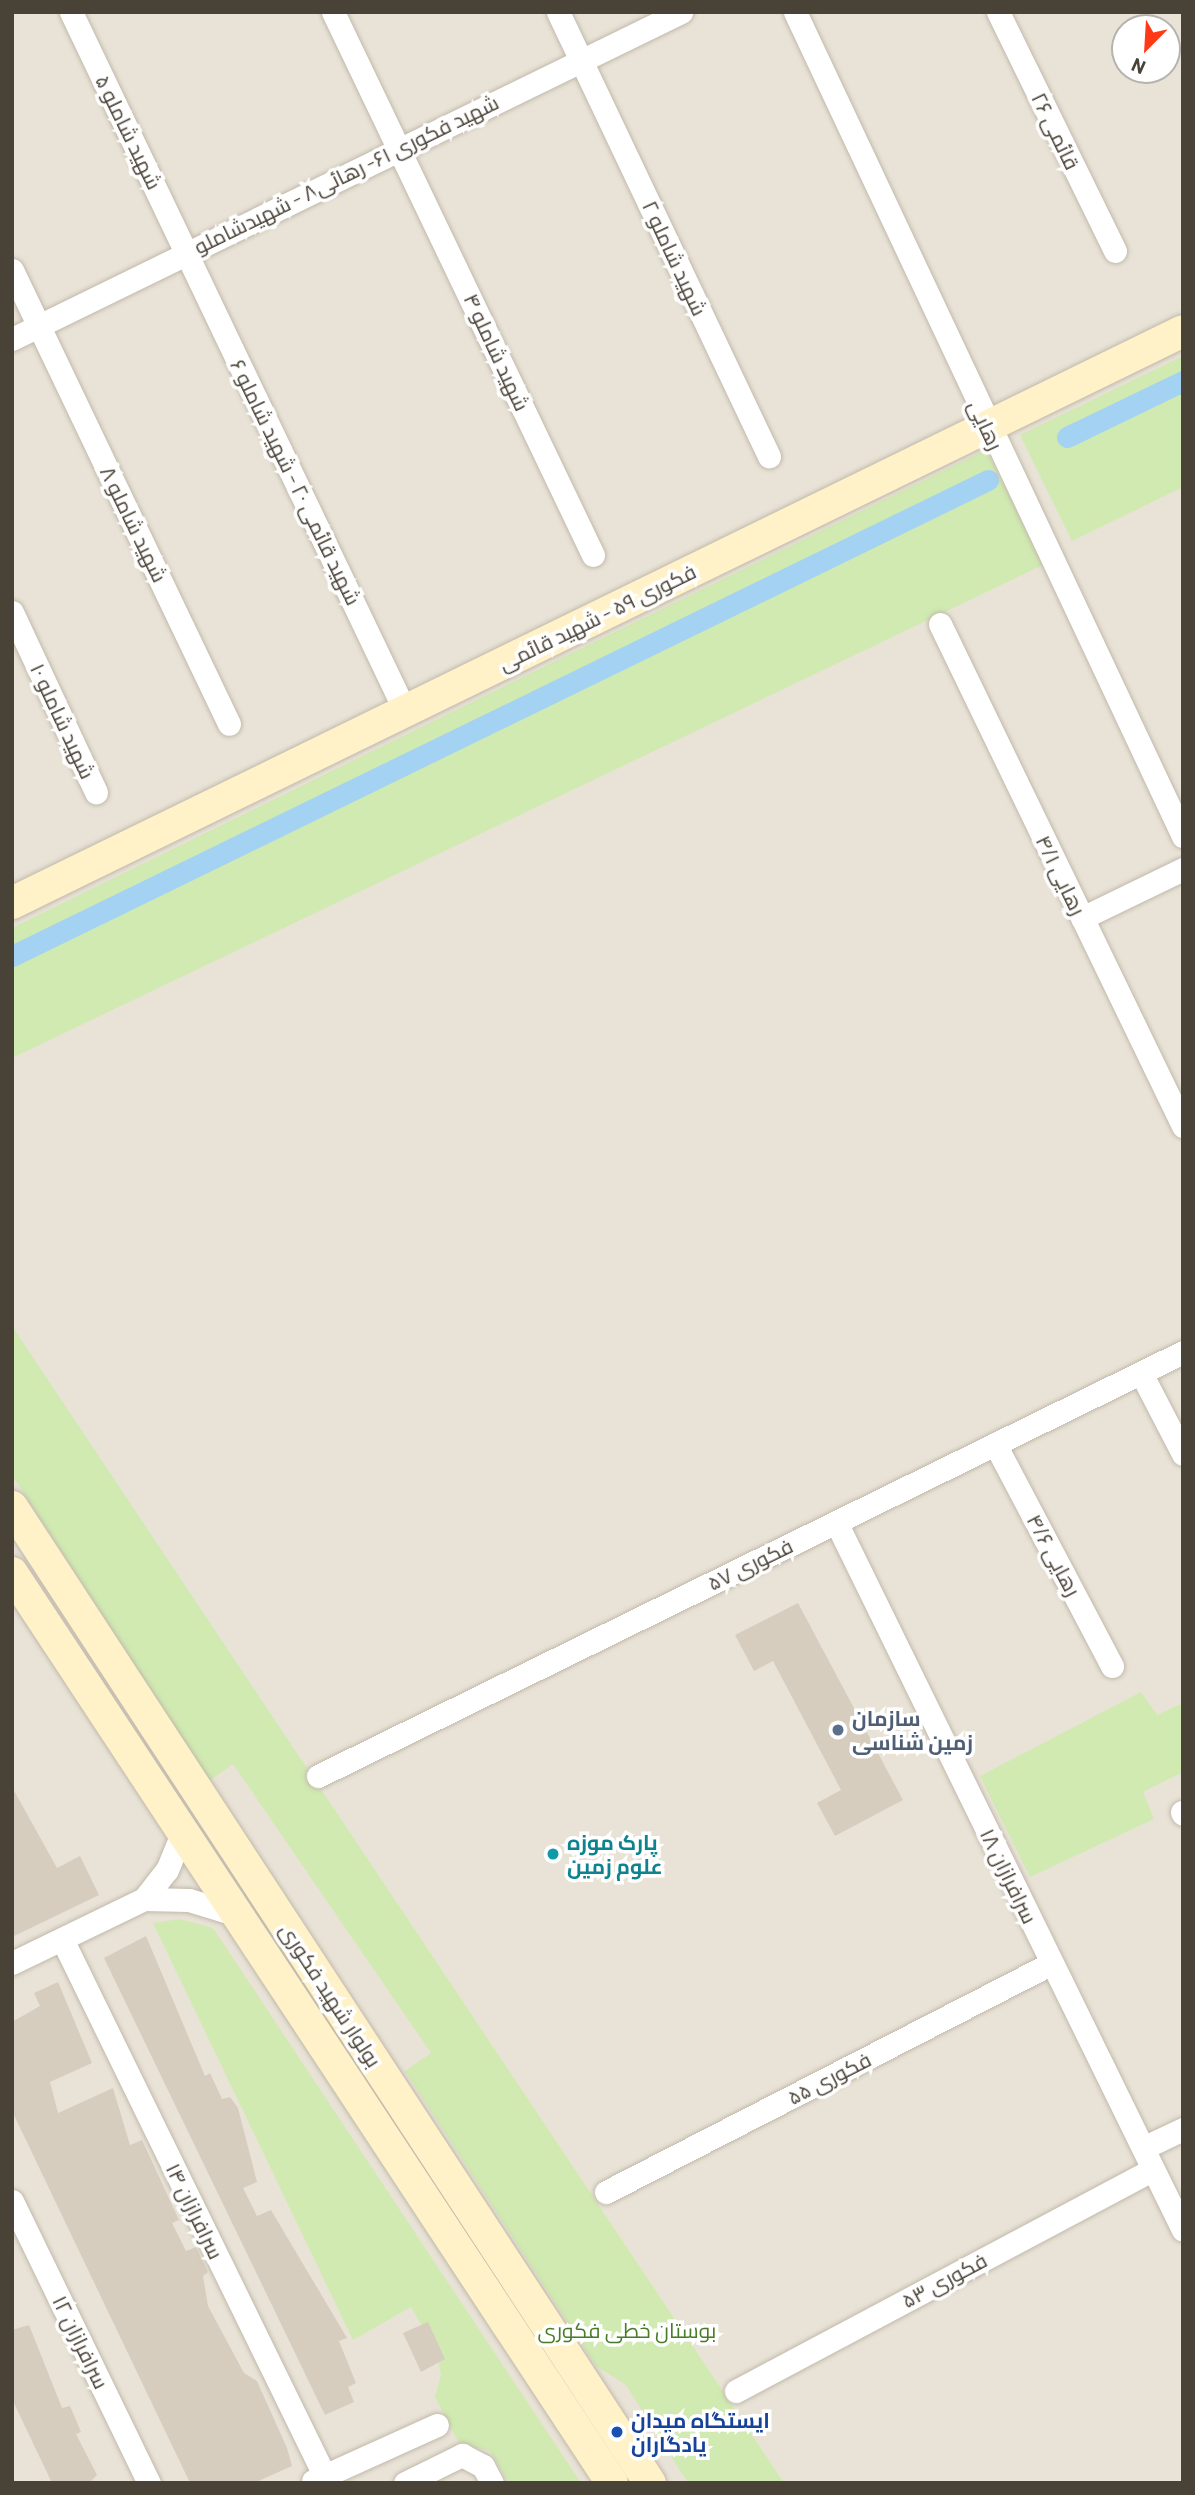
<!DOCTYPE html>
<meta charset="utf-8">
<style>
body{margin:0}
#map{position:relative;width:1195px;height:2495px;overflow:hidden;background:#f5f1e9;font-family:Barlow,Cairo,sans-serif}
div>[style]{position:absolute}
.residential>*{inset:0;background:#e9e3d7}
.green>*{inset:0;background:#d0eab1}
.canal>*{height:21px;margin:-10.5px;padding:0 10.5px;transform-origin:10.5px;border-radius:10.5px;background:#a4d2f3}
.building>*{inset:0;background:#d7cdbe}
.roads{filter:drop-shadow(0 0 2px #c1b9ab) drop-shadow(0 0 2px #c1b9ab)}
.street>*{height:23px;margin:-11.5px;padding:0 11.5px;transform-origin:11.5px;border-radius:11.5px;background:#fff}
.secondary>*{height:32px;margin:-16px;padding:0 16px;transform-origin:16px;border-radius:16px;background:#fff2c9}
.dots>*{width:19px;height:19px;translate:-50% -50%;box-sizing:border-box;border:4px solid #fff;border-radius:50%}
span{translate:-50% -50%;white-space:nowrap;text-align:center;line-height:1.15;-webkit-text-stroke:7px #fff;paint-order:stroke}
.street-label{font-size:21px;color:#494237}
.service-label{font-size:21px;color:#4e5e75;font-weight:700}
.left{translate:0 -50%;text-align:left}
.culture-label{font-size:21px;color:#0d838f;font-weight:700}
.park-label{font-size:21px;color:#487d28}
.transit-label{font-size:21px;color:#164399;font-weight:700}
.frame{position:absolute;inset:0;border:14px solid #494237;pointer-events:none}
.north{position:absolute;left:1111px;top:14px;width:70px;height:70px;box-sizing:border-box;background:#fff;border:2px solid #b6b3af;border-radius:50%;rotate:204deg;font-size:19px;font-weight:700;line-height:28px;text-align:center;color:#494237}
.north::after{content:'';display:block;margin:auto;width:24px;height:32px;background:#ff3916;clip-path:polygon(50% 0,100% 100%,50% 72%,0 100%)}
</style>
<div id="map">
<div class="residential">
<div style="clip-path:polygon(evenodd,12px 12px,1183px 12px,1183px 2483px,12px 2483px,12px 12px,1125px 28px,1167px 28px,1167px 70px,1125px 70px,1125px 28px)"></div>
</div>
<div class="green">
<div style="clip-path:polygon(1183px 356px,1183px 487px,1072px 541px,1020px 435px)"></div>
<div style="clip-path:polygon(986px 450px,1045px 564px,12px 1058px,12px 928px)"></div>
<div style="clip-path:polygon(12px 1326px,784px 2483px,688px 2483px,625px 2384px,596px 2366px,405px 2071px,431px 2053px,233px 1764px,209px 1781px,12px 1475px)"></div>
<div style="clip-path:polygon(1141px 1692px,1157px 1715px,1183px 1703px,1183px 1772px,1143px 1792px,1154px 1819px,1030px 1877px,980px 1776px)"></div>
<div style="clip-path:polygon(180px 1919px,213px 1928px,581px 2483px,509px 2483px,490px 2451px,459px 2443px,435px 2397px,441px 2375px,436px 2351px,411px 2307px,353px 2340px,153px 1923px)"></div>
</div>
<div class="canal">
<div style="left:1067px;top:437px;width:129px;rotate:-25.8deg"></div>
<div style="left:12px;top:956px;width:1086px;rotate:-26deg"></div>
</div>
<div class="building">
<div style="clip-path:polygon(798px 1603px,903px 1800px,835px 1836px,817px 1803px,841px 1790px,773px 1661px,754px 1671px,735px 1635px)"></div>
<div style="clip-path:polygon(12px 1787px,57px 1868px,80px 1856px,99px 1895px,12px 1937px)"></div>
<div style="clip-path:polygon(146px 1936px,205px 2076px,210px 2073px,222px 2099px,230px 2097px,238px 2108px,257px 2182px,243px 2188px,257px 2216px,271px 2210px,347px 2338px,339px 2341px,356px 2383px,348px 2387px,354px 2402px,325px 2415px,104px 1958px)"></div>
<div style="clip-path:polygon(58px 1982px,92px 2063px,50px 2082px,58px 2113px,113px 2088px,130px 2145px,142px 2140px,179px 2220px,172px 2223px,186px 2251px,196px 2247px,208px 2272px,203px 2276px,208px 2306px,244px 2373px,257px 2381px,287px 2448px,292px 2466px,254px 2483px,190px 2483px,12px 2111px,12px 2022px,40px 2006px,34px 1993px)"></div>
<div style="clip-path:polygon(428px 2322px,445px 2359px,421px 2372px,403px 2333px)"></div>
<div style="clip-path:polygon(29px 2325px,62px 2408px,70px 2406px,81px 2432px,76px 2434px,97px 2475px,89px 2483px,52px 2483px,12px 2399px,12px 2330px)"></div>
</div>
<div class="roads">
<div class="street">
<div style="left:71px;top:12px;width:775px;rotate:64.46deg"></div>
<div style="left:333px;top:12px;width:602px;rotate:64.41deg"></div>
<div style="left:558px;top:12px;width:492px;rotate:64.6deg"></div>
<div style="left:795px;top:12px;width:911px;rotate:64.79deg"></div>
<div style="left:998px;top:12px;width:266px;rotate:63.9deg"></div>
<div style="left:12px;top:270px;width:503px;rotate:64.45deg"></div>
<div style="left:12px;top:339px;width:745px;rotate:-26.05deg"></div>
<div style="left:12px;top:612px;width:199px;rotate:65deg"></div>
<div style="left:940px;top:624px;width:558px;rotate:64.17deg"></div>
<div style="left:1082px;top:918px;width:112px;rotate:-25.9deg"></div>
<div style="left:1141px;top:1373px;width:91px;rotate:62.6deg"></div>
<div style="left:995px;top:1444px;width:251px;rotate:62.2deg"></div>
<div style="left:836px;top:1522px;width:788px;rotate:63.89deg"></div>
<div style="left:318px;top:1776px;width:963px;rotate:-26.11deg"></div>
<div style="left:1182px;top:1812px;width:2px;rotate:63deg"></div>
<div style="left:144px;top:1899px;width:45px;rotate:1.3deg"></div>
<div style="left:189px;top:1900px;width:51px;rotate:17deg"></div>
<div style="left:62px;top:1939px;width:606px;rotate:63.94deg"></div>
<div style="left:12px;top:1963px;width:147px;rotate:-25.9deg"></div>
<div style="left:144px;top:1899px;width:37px;rotate:-52deg"></div>
<div style="left:167px;top:1870px;width:42px;rotate:-67.7deg"></div>
<div style="left:1143px;top:2148px;width:44px;rotate:-25.4deg"></div>
<div style="left:606px;top:2192px;width:501px;rotate:-27.18deg"></div>
<div style="left:12px;top:2201px;width:314px;rotate:64.1deg"></div>
<div style="left:736px;top:2391px;width:472px;rotate:-28deg"></div>
<div style="left:313px;top:2481px;width:136px;rotate:-24.3deg"></div>
<div style="left:405px;top:2483px;width:64px;rotate:-26.2deg"></div>
<div style="left:462px;top:2455px;width:24px;rotate:28deg"></div>
<div style="left:483px;top:2466px;width:19px;rotate:62deg"></div>
</div>
<div class="secondary">
<div style="left:12px;top:903px;width:1303px;rotate:-26.03deg"></div>
<div style="left:12px;top:1507px;width:1166px;rotate:56.83deg"></div>
<div style="left:12px;top:1573px;width:1090px;rotate:56.6deg"></div>
</div>
</div>
<div class="dots">
<div style="left:838px;top:1730px;background:#5c6f8a"></div>
<div style="left:553px;top:1854px;background:#0f9aa8"></div>
<div style="left:617px;top:2432px;background:#1a4fb4"></div>
</div>
<div class="street-label">
<span style="left:1056px;top:131px;rotate:64deg">قائمی ۲۶</span>
<span style="left:129px;top:132px;rotate:64deg">شهید شاملو ۵</span>
<span style="left:346px;top:174px;rotate:-26deg">شهید فکوری ۶۱- رهائی۸ - شهیدشاملو</span>
<span style="left:675px;top:258px;rotate:65deg">شهید شاملو ۲</span>
<span style="left:497px;top:352px;rotate:65deg">شهید شاملو ۴</span>
<span style="left:986px;top:425px;rotate:65deg">رهایی</span>
<span style="left:296px;top:482px;rotate:64deg">شهید قائمی ۲۰ - شهید شاملو ۶</span>
<span style="left:134px;top:524px;rotate:64deg">شهید شاملو ۸</span>
<span style="left:597px;top:617px;rotate:-26deg">فکوری ۵۹ - شهید قائمی</span>
<span style="left:63px;top:721px;rotate:65deg">شهید شاملو ۱۰</span>
<span style="left:1061px;top:875px;rotate:64deg">رهایی ۴/۱</span>
<span style="left:1054px;top:1555px;rotate:62deg">رهایی ۴/۶</span>
<span style="left:750px;top:1564px;rotate:-26deg">فکوری ۵۷</span>
<span style="left:1009px;top:1876px;rotate:64deg">سرافرازان ۱۸</span>
<span style="left:331px;top:1995px;rotate:57deg">بولوار شهید فکوری</span>
<span style="left:829px;top:2078px;rotate:-27deg">فکوری ۵۵</span>
<span style="left:195px;top:2211px;rotate:64deg">سرافرازان ۱۴</span>
<span style="left:944px;top:2280px;rotate:-28deg">فکوری ۵۳</span>
<span style="left:81px;top:2342px;rotate:64deg">سرافرازان ۱۲</span>
</div>
<div class="service-label">
<span class="left" style="left:852px;top:1730px">سازمان<br>زمین شناسی</span>
</div>
<div class="culture-label">
<span class="left" style="left:567px;top:1854px">پارک موزه<br>علوم زمین</span>
</div>
<div class="park-label">
<span style="left:627px;top:2330px">بوستان خطی فکوری</span>
</div>
<div class="transit-label">
<span class="left" style="left:631px;top:2432px">ایستگاه میدان<br>یادگاران</span>
</div>
<div class="frame"></div>
<div class="north">N</div>
</div>
